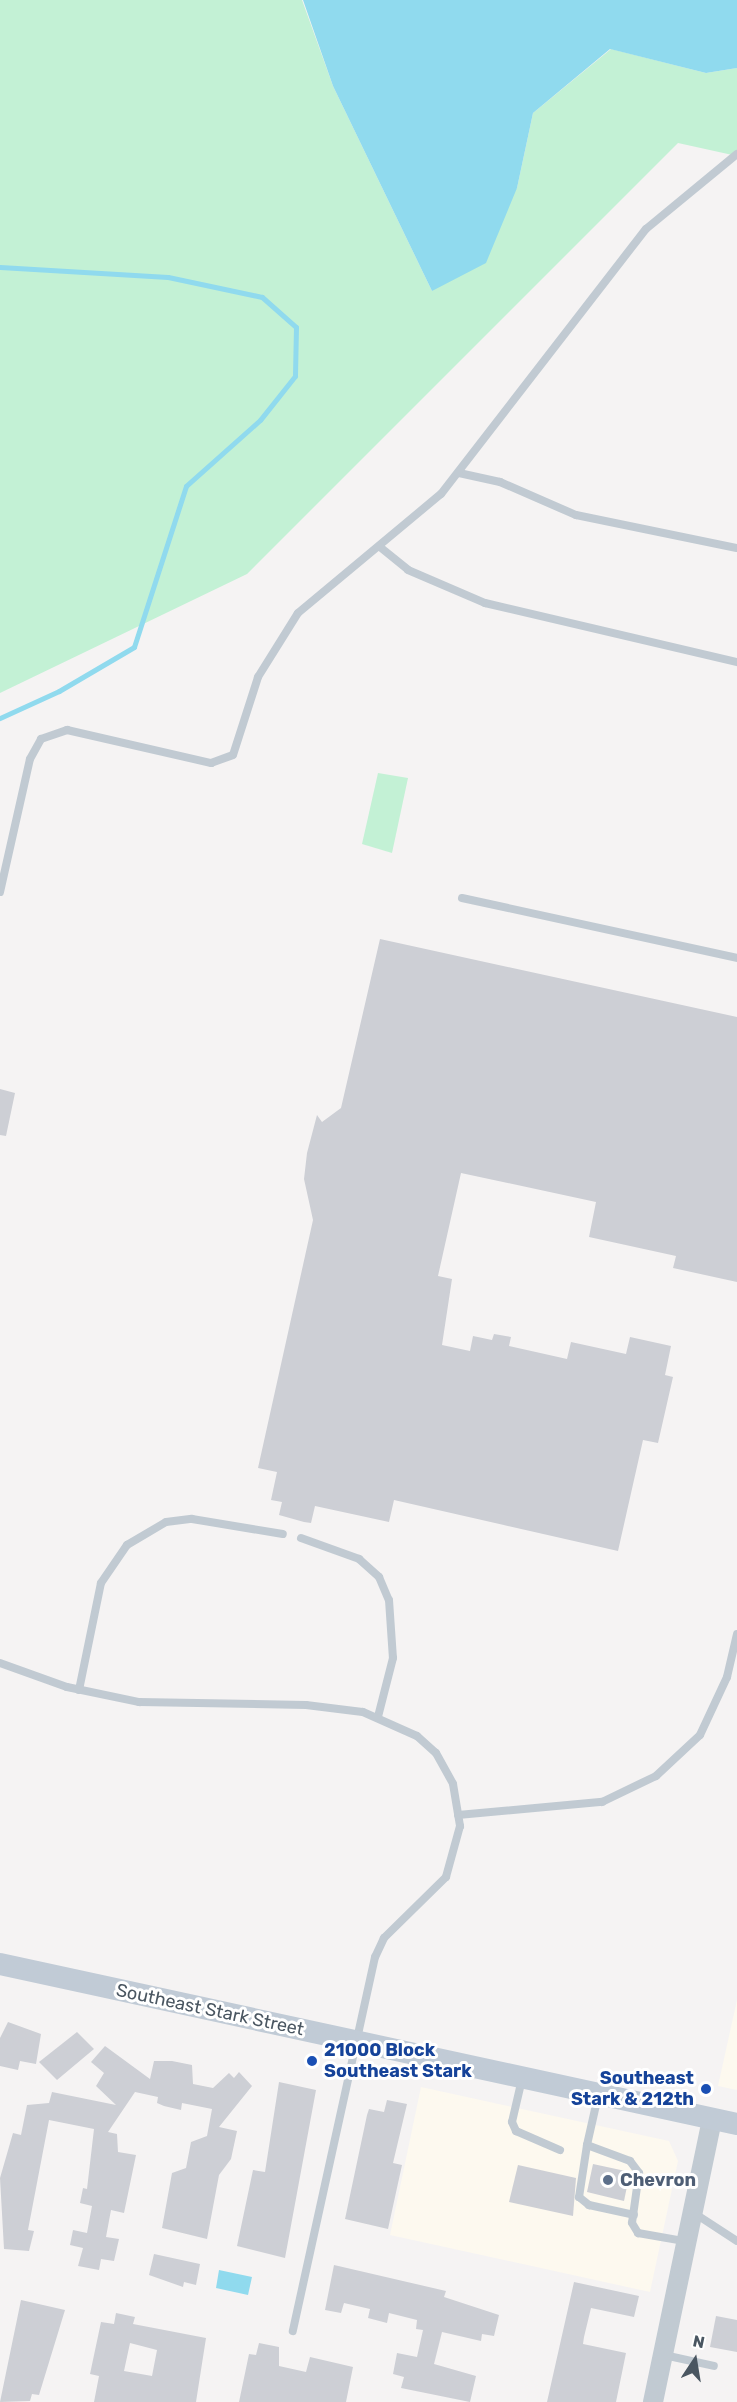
<!DOCTYPE html>
<style>
body{margin:0}
#map{position:relative;width:737px;height:2402px;overflow:hidden;background:#f5f3f3;font-family:Rubik,sans-serif}
div>[style]{position:absolute}
.commercial>*{inset:0;background:#fdf9ef}
.green>*{inset:0;background:#c3f1d5}
.water>*{inset:0;background:#90daee}
.stream>*{height:5px;margin:-2.5px;padding:0 2.5px;transform-origin:2.5px;border-radius:2.5px;background:#90daee}
.building>*{inset:0;background:#cdcfd5}
.service>*{height:8px;margin:-4px;padding:0 4px;transform-origin:4px;border-radius:4px;background:#c1cad2}
.tertiary>*{height:20px;margin:-10px;padding:0 10px;transform-origin:10px;border-radius:10px;background:#c1cad2}
.secondary>*{height:22px;margin:-11px;padding:0 11px;transform-origin:11px;border-radius:11px;background:#c1cbd6}
.dots>*{width:16px;height:16px;translate:-50% -50%;box-sizing:border-box;border:3px solid #fff;border-radius:50%}
span{translate:-50% -50%;white-space:nowrap;text-align:center;line-height:1.15;-webkit-text-stroke:6px #fff;paint-order:stroke}
.street-label{font-size:18px;color:#4a5661}
.transit-label{font-size:18px;color:#164399;font-weight:700}
.left{translate:0 -50%;text-align:left}
.right{translate:-100% -50%;text-align:right}
.service-label{font-size:18px;color:#4e5e75;font-weight:700}
.north{position:absolute;left:665px;top:2330px;width:60px;height:60px;-webkit-text-stroke:4px #fff;paint-order:stroke;rotate:12deg;font-size:16px;font-weight:700;line-height:24px;text-align:center;color:#4a5661}
.north::after{content:'';display:block;margin:auto;width:21px;height:27px;background:#4a5661;clip-path:polygon(50% 0,100% 100%,50% 72%,0 100%)}
</style>
<div id="map">
<div class="commercial">
<div style="clip-path:polygon(737px 2000px,737px 2090px,718px 2086px)"></div>
<div style="clip-path:polygon(421px 2087px,669px 2141px,678px 2161px,650px 2292px,390px 2235px)"></div>
</div>
<div class="green">
<div style="clip-path:polygon(0 0,302px 0,333px 86px,432px 291px,517px 188px,533px 113px,611px 49px,706px 73px,737px 68px,737px 156px,678px 143px,247px 574px,0 693px)"></div>
<div style="clip-path:polygon(378px 773px,408px 778px,392px 853px,362px 844px)"></div>
</div>
<div class="water">
<div style="clip-path:polygon(303px 0,737px 0,737px 68px,706px 73px,610px 49px,533px 113px,517px 188px,486px 263px,432px 291px,333px 86px)"></div>
<div style="clip-path:polygon(219px 2270px,252px 2277px,248px 2295px,216px 2288px)"></div>
</div>
<div class="stream">
<div style="left:0;top:267px;width:168px;rotate:3.4deg"></div>
<div style="left:168px;top:277px;width:96px;rotate:12deg"></div>
<div style="left:262px;top:297px;width:45px;rotate:41.4deg"></div>
<div style="left:296px;top:327px;width:49px;rotate:91.2deg"></div>
<div style="left:295px;top:376px;width:56px;rotate:128.5deg"></div>
<div style="left:260px;top:420px;width:99px;rotate:138.3deg"></div>
<div style="left:186px;top:486px;width:169px;rotate:107.9deg"></div>
<div style="left:134px;top:647px;width:87px;rotate:149.6deg"></div>
<div style="left:59px;top:691px;width:65px;rotate:155.4deg"></div>
</div>
<div class="building">
<div style="clip-path:polygon(380px 939px,737px 1017px,737px 1282px,673px 1268px,676px 1256px,589px 1237px,596px 1202px,461px 1173px,438px 1276px,452px 1279px,442px 1345px,470px 1351px,473px 1336px,492px 1340px,494px 1334px,511px 1337px,509px 1346px,567px 1359px,571px 1342px,626px 1354px,630px 1337px,671px 1346px,665px 1375px,673px 1377px,658px 1443px,643px 1440px,618px 1551px,394px 1500px,389px 1522px,315px 1506px,311px 1523px,304px 1522px,279px 1515px,282px 1502px,271px 1500px,277px 1472px,258px 1468px,313px 1220px,304px 1179px,307px 1153px,317px 1115px,322px 1122px,341px 1108px)"></div>
<div style="clip-path:polygon(0 1089px,15px 1093px,6px 1136px,0 1135px)"></div>
<div style="clip-path:polygon(8px 2022px,41px 2034px,36px 2064px,20px 2061px,18px 2070px,0 2066px,0 2038px)"></div>
<div style="clip-path:polygon(77px 2032px,94px 2049px,57px 2080px,39px 2062px)"></div>
<div style="clip-path:polygon(105px 2046px,150px 2079px,154px 2061px,172px 2061px,192px 2065px,193px 2084px,213px 2088px,229px 2073px,234px 2078px,239px 2072px,252px 2086px,219px 2127px,237px 2131px,231px 2159px,219px 2175px,207px 2239px,162px 2228px,172px 2173px,186px 2168px,191px 2142px,207px 2136px,212px 2109px,182px 2103px,181px 2110px,164px 2106px,157px 2103px,158px 2097px,135px 2092px,108px 2132px,117px 2134px,118px 2152px,136px 2155px,124px 2213px,111px 2210px,106px 2237px,119px 2239px,114px 2261px,101px 2259px,99px 2270px,78px 2266px,83px 2248px,70px 2245px,73px 2230px,87px 2233px,92px 2206px,80px 2203px,83px 2188px,87px 2189px,94px 2129px,49px 2120px,28px 2230px,34px 2231px,29px 2251px,4px 2249px,0 2178px,13px 2133px,21px 2135px,27px 2105px,49px 2103px,52px 2092px,116px 2105px,96px 2086px,104px 2073px,91px 2062px)"></div>
<div style="clip-path:polygon(279px 2082px,316px 2090px,285px 2258px,237px 2246px,253px 2170px,265px 2172px)"></div>
<div style="clip-path:polygon(387px 2100px,407px 2104px,393px 2163px,402px 2165px,388px 2229px,345px 2219px,367px 2115px,369px 2109px,384px 2112px)"></div>
<div style="clip-path:polygon(593px 2164px,630px 2172px,624px 2201px,587px 2192px)"></div>
<div style="clip-path:polygon(518px 2165px,576px 2178px,573px 2216px,509px 2202px)"></div>
<div style="clip-path:polygon(154px 2254px,200px 2264px,196px 2285px,184px 2282px,183px 2287px,149px 2275px)"></div>
<div style="clip-path:polygon(334px 2265px,446px 2291px,444px 2297px,499px 2315px,494px 2336px,482px 2334px,481px 2341px,442px 2332px,434px 2364px,476px 2376px,470px 2402px,401px 2388px,404px 2377px,393px 2374px,397px 2353px,417px 2357px,423px 2330px,416px 2329px,417px 2320px,389px 2313px,387px 2323px,368px 2318px,370px 2309px,344px 2303px,341px 2313px,325px 2310px)"></div>
<div style="clip-path:polygon(574px 2282px,639px 2296px,634px 2317px,591px 2308px,584px 2337px,583px 2344px,626px 2353px,616px 2402px,547px 2402px)"></div>
<div style="clip-path:polygon(21px 2300px,65px 2310px,39px 2395px,32px 2394px,30px 2401px,0 2402px)"></div>
<div style="clip-path:polygon(evenodd,116px 2313px,135px 2317px,133px 2324px,206px 2338px,196px 2402px,94px 2402px,99px 2376px,90px 2374px,101px 2322px,114px 2324px,116px 2313px,130px 2343px,157px 2350px,152px 2376px,124px 2371px,130px 2343px)"></div>
<div style="clip-path:polygon(716px 2316px,737px 2320px,737px 2352px,710px 2347px)"></div>
<div style="clip-path:polygon(259px 2343px,279px 2347px,279px 2366px,306px 2372px,310px 2357px,353px 2367px,346px 2402px,239px 2402px,249px 2354px,256px 2355px)"></div>
</div>
<div class="service">
<div style="left:459px;top:473px;width:42px;rotate:12.4deg"></div>
<div style="left:500px;top:482px;width:83px;rotate:23.5deg"></div>
<div style="left:576px;top:515px;width:164px;rotate:11.6deg"></div>
<div style="left:380px;top:547px;width:36px;rotate:39deg"></div>
<div style="left:408px;top:570px;width:84px;rotate:23.2deg"></div>
<div style="left:485px;top:603px;width:259px;rotate:13.2deg"></div>
<div style="left:0;top:892px;width:136px;rotate:-77.3deg"></div>
<div style="left:30px;top:759px;width:23px;rotate:-61deg"></div>
<div style="left:41px;top:739px;width:28px;rotate:-19deg"></div>
<div style="left:67px;top:730px;width:148px;rotate:12.9deg"></div>
<div style="left:211px;top:763px;width:23px;rotate:-20deg"></div>
<div style="left:233px;top:755px;width:82px;rotate:-72.2deg"></div>
<div style="left:258px;top:677px;width:75px;rotate:-58deg"></div>
<div style="left:298px;top:613px;width:186px;rotate:-39.8deg"></div>
<div style="left:441px;top:494px;width:335px;rotate:-52.3deg"></div>
<div style="left:646px;top:229px;width:118px;rotate:-39.5deg"></div>
<div style="left:462px;top:898px;width:281px;rotate:12.3deg"></div>
<div style="left:301px;top:1538px;width:62px;rotate:19.9deg"></div>
<div style="left:359px;top:1559px;width:27px;rotate:42deg"></div>
<div style="left:379px;top:1577px;width:25px;rotate:67deg"></div>
<div style="left:389px;top:1600px;width:58px;rotate:86.1deg"></div>
<div style="left:393px;top:1658px;width:61px;rotate:104.3deg"></div>
<div style="left:0;top:1663px;width:71px;rotate:19.7deg"></div>
<div style="left:67px;top:1687px;width:74px;rotate:11.8deg"></div>
<div style="left:139px;top:1702px;width:167px;rotate:1deg"></div>
<div style="left:306px;top:1705px;width:57px;rotate:7deg"></div>
<div style="left:363px;top:1712px;width:59px;rotate:24deg"></div>
<div style="left:417px;top:1736px;width:25px;rotate:42deg"></div>
<div style="left:436px;top:1753px;width:35px;rotate:61deg"></div>
<div style="left:453px;top:1784px;width:43px;rotate:80.5deg"></div>
<div style="left:460px;top:1826px;width:53px;rotate:105.4deg"></div>
<div style="left:446px;top:1877px;width:87px;rotate:135.5deg"></div>
<div style="left:384px;top:1938px;width:21px;rotate:115deg"></div>
<div style="left:375px;top:1957px;width:383px;rotate:102.4deg"></div>
<div style="left:79px;top:1690px;width:109px;rotate:-78.4deg"></div>
<div style="left:101px;top:1583px;width:46px;rotate:-55.6deg"></div>
<div style="left:127px;top:1545px;width:45px;rotate:-30.5deg"></div>
<div style="left:166px;top:1522px;width:26px;rotate:-7deg"></div>
<div style="left:192px;top:1519px;width:92px;rotate:9.4deg"></div>
<div style="left:458px;top:1815px;width:145px;rotate:-5.2deg"></div>
<div style="left:602px;top:1802px;width:60px;rotate:-25.7deg"></div>
<div style="left:656px;top:1776px;width:60px;rotate:-43deg"></div>
<div style="left:700px;top:1735px;width:64px;rotate:-65deg"></div>
<div style="left:727px;top:1677px;width:44px;rotate:-76.9deg"></div>
<div style="left:522px;top:2079px;width:44px;rotate:103.1deg"></div>
<div style="left:512px;top:2122px;width:10px;rotate:66deg"></div>
<div style="left:516px;top:2131px;width:48px;rotate:23.4deg"></div>
<div style="left:598px;top:2096px;width:50px;rotate:102.7deg"></div>
<div style="left:587px;top:2145px;width:46px;rotate:20.4deg"></div>
<div style="left:630px;top:2161px;width:15px;rotate:53deg"></div>
<div style="left:639px;top:2173px;width:50px;rotate:98deg"></div>
<div style="left:632px;top:2223px;width:12px;rotate:59deg"></div>
<div style="left:638px;top:2233px;width:47px;rotate:9.9deg"></div>
<div style="left:587px;top:2145px;width:53px;rotate:98.7deg"></div>
<div style="left:579px;top:2197px;width:13px;rotate:39deg"></div>
<div style="left:589px;top:2205px;width:46px;rotate:12.5deg"></div>
<div style="left:694px;top:2213px;width:51px;rotate:33.1deg"></div>
<div style="left:664px;top:2355px;width:51px;rotate:12.4deg"></div>
</div>
<div class="tertiary">
<div style="left:653px;top:2402px;width:289px;rotate:-78.2deg"></div>
</div>
<div class="secondary">
<div style="left:0;top:1964px;width:754px;rotate:12.25deg"></div>
</div>
<div class="dots">
<div style="left:312px;top:2061px;background:#1a4fb4"></div>
<div style="left:706px;top:2089px;background:#1a4fb4"></div>
<div style="left:608px;top:2180px;background:#5c6f8a"></div>
</div>
<div class="street-label">
<span style="left:210px;top:2010px;rotate:12deg">Southeast Stark Street</span>
</div>
<div class="transit-label">
<span class="left" style="left:324px;top:2061px">21000 Block<br>Southeast Stark</span>
<span class="right" style="left:694px;top:2089px">Southeast<br>Stark &amp; 212th</span>
</div>
<div class="service-label">
<span class="left" style="left:620px;top:2180px">Chevron</span>
</div>
<div class="north">N</div>
</div>
